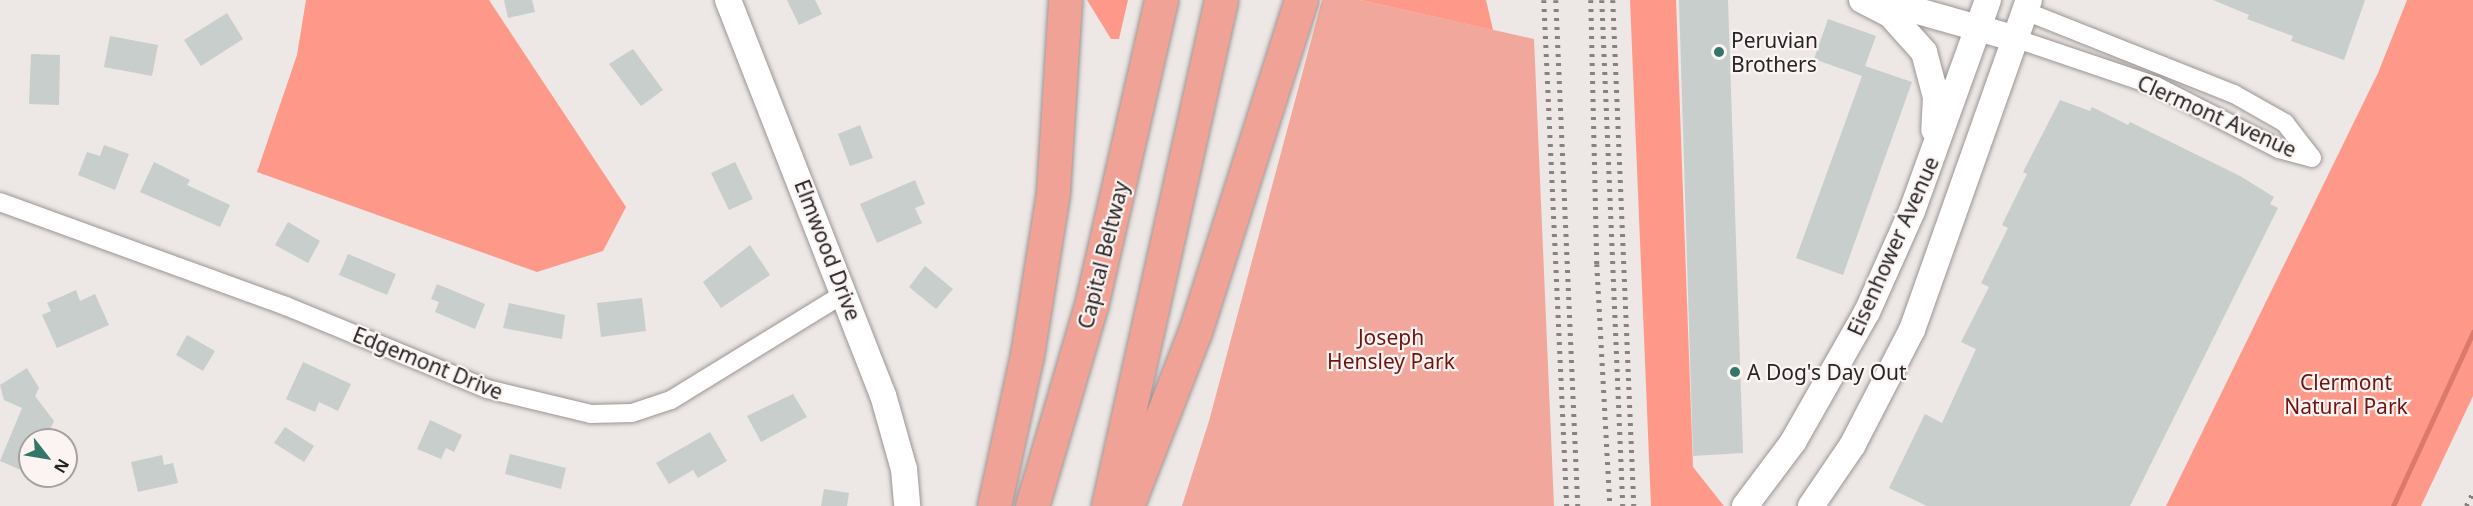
<!DOCTYPE html>
<style>
body{margin:0}
#map{position:relative;width:2473px;height:506px;overflow:hidden;background:#ede7e5;font-family:"Noto Sans",sans-serif}
div>[style]{position:absolute}
.green>*{inset:0;background:#f1a79c}
.forest>*{inset:0;background:#fe998a}
.stream>*{height:5px;margin:-2.5px;padding:0 2.5px;transform-origin:2.5px;border-radius:2.5px;background:#db7a6c}
.building>*{inset:0;background:#c8cecc}
.roads{filter:drop-shadow(0 0 2px #9b9594) drop-shadow(0 0 2px #9b9594)}
.street>*{height:18px;margin:-9px;padding:0 9px;transform-origin:9px;border-radius:9px;background:#fff}
.secondary>*{height:26px;margin:-13px;padding:0 13px;transform-origin:13px;border-radius:13px;background:#fff}
.highway>*{height:33px;margin:-16.5px;padding:0 16.5px;transform-origin:16.5px;border-radius:16.5px;background:#f1a296}
.rail>*{height:4.5px;margin-top:-2.25px;transform-origin:0;background:repeating-linear-gradient(90deg,#868281 0 3px,transparent 0 9px)}
.dots>*{width:16px;height:16px;translate:-50% -50%;box-sizing:border-box;border:3px solid #fbf4f3;border-radius:50%}
span{translate:-50% -50%;white-space:nowrap;text-align:center;line-height:1.15;-webkit-text-stroke:4.5px #fbf4f3;paint-order:stroke}
.poi-label{font-size:21px;color:#272525}
.left{translate:0 -50%;text-align:left}
.street-label{font-size:21px;color:#272525}
.park-label{font-size:21px;color:#6d140e}
.north{position:absolute;left:18px;top:428px;width:60px;height:60px;box-sizing:border-box;background:#fbf4f3;border:2px solid #a6a1a1;border-radius:50%;rotate:121deg;font-size:16px;font-weight:700;line-height:24px;text-align:center;color:#272525}
.north::after{content:'';display:block;margin:auto;width:21px;height:27px;background:#347769;clip-path:polygon(50% 0,100% 100%,50% 72%,0 100%)}
</style>
<div id="map">
<div class="green">
<div style="clip-path:polygon(1322px 0,1360px 0,1534px 39px,1554px 506px,1182px 506px,1209px 421px)"></div>
</div>
<div class="forest">
<div style="clip-path:polygon(306px 0,489px 0,626px 207px,603px 251px,537px 272px,257px 172px,297px 55px)"></div>
<div style="clip-path:polygon(1087px 0,1128px 0,1119px 39px,1111px 39px)"></div>
<div style="clip-path:polygon(1360px 0,1486px 0,1493px 30px)"></div>
<div style="clip-path:polygon(1630px 0,1676px 0,1693px 467px,1724px 506px,1651px 506px)"></div>
<div style="clip-path:polygon(2407px 0,2473px 0,2473px 396px,2421px 506px,2166px 506px,2378px 73px)"></div>
</div>
<div class="stream">
<div style="left:2393px;top:506px;width:192px;rotate:-65.3deg"></div>
</div>
<div class="building">
<div style="clip-path:polygon(504px 0,532px 0,535px 12px,508px 18px)"></div>
<div style="clip-path:polygon(787px 0,815px 0,822px 14px,799px 25px)"></div>
<div style="clip-path:polygon(1679px 0,1728px 0,1743px 453px,1693px 456px)"></div>
<div style="clip-path:polygon(2213px 0,2365px 0,2344px 60px,2291px 41px,2293px 36px,2247px 19px,2249px 15px)"></div>
<div style="clip-path:polygon(227px 13px,243px 39px,201px 66px,184px 40px)"></div>
<div style="clip-path:polygon(1828px 19px,1876px 36px,1865px 66px,1912px 82px,1843px 275px,1796px 258px,1862px 76px,1814px 59px)"></div>
<div style="clip-path:polygon(110px 36px,158px 45px,152px 76px,104px 67px)"></div>
<div style="clip-path:polygon(633px 49px,663px 90px,641px 106px,609px 64px)"></div>
<div style="clip-path:polygon(31px 54px,60px 55px,59px 105px,29px 104px)"></div>
<div style="clip-path:polygon(2060px 100px,2090px 111px,2092px 107px,2128px 125px,2130px 122px,2240px 176px,2274px 197px,2270px 204px,2278px 208px,2130px 506px,1927px 506px,1889px 488px,1925px 414px,1942px 423px,1976px 349px,1961px 342px,1989px 287px,1981px 283px,2008px 228px,2002px 225px,2027px 174px,2023px 172px)"></div>
<div style="clip-path:polygon(860px 125px,873px 158px,850px 166px,838px 134px)"></div>
<div style="clip-path:polygon(104px 145px,129px 154px,115px 190px,78px 175px,87px 152px,100px 156px)"></div>
<div style="clip-path:polygon(154px 162px,190px 180px,187px 185px,230px 205px,220px 227px,140px 192px)"></div>
<div style="clip-path:polygon(735px 162px,753px 199px,729px 210px,711px 173px)"></div>
<div style="clip-path:polygon(915px 180px,925px 204px,915px 208px,922px 223px,877px 243px,860px 204px)"></div>
<div style="clip-path:polygon(288px 222px,320px 241px,308px 263px,275px 245px)"></div>
<div style="clip-path:polygon(750px 245px,770px 275px,721px 308px,703px 282px)"></div>
<div style="clip-path:polygon(348px 254px,396px 274px,387px 295px,339px 275px)"></div>
<div style="clip-path:polygon(925px 266px,953px 289px,936px 309px,909px 287px)"></div>
<div style="clip-path:polygon(437px 284px,485px 304px,475px 329px,435px 312px,439px 302px,431px 299px)"></div>
<div style="clip-path:polygon(76px 290px,80px 301px,95px 294px,109px 325px,57px 348px,42px 315px,51px 311px,47px 303px)"></div>
<div style="clip-path:polygon(642px 298px,646px 331px,601px 337px,597px 303px)"></div>
<div style="clip-path:polygon(509px 303px,565px 315px,562px 339px,503px 328px)"></div>
<div style="clip-path:polygon(187px 335px,215px 351px,203px 371px,176px 355px)"></div>
<div style="clip-path:polygon(303px 362px,351px 384px,338px 411px,319px 402px,315px 412px,286px 399px)"></div>
<div style="clip-path:polygon(27px 368px,39px 388px,35px 396px,54px 421px,45px 440px,30px 440px,30px 474px,0 461px,22px 408px,4px 400px,0 385px)"></div>
<div style="clip-path:polygon(793px 394px,807px 417px,761px 442px,747px 416px)"></div>
<div style="clip-path:polygon(430px 420px,462px 435px,454px 452px,446px 448px,441px 459px,417px 449px)"></div>
<div style="clip-path:polygon(285px 427px,314px 446px,304px 462px,274px 443px)"></div>
<div style="clip-path:polygon(710px 432px,727px 461px,698px 478px,693px 470px,669px 484px,656px 463px)"></div>
<div style="clip-path:polygon(510px 454px,566px 468px,561px 489px,505px 474px)"></div>
<div style="clip-path:polygon(162px 455px,164px 465px,173px 463px,178px 483px,138px 492px,131px 462px)"></div>
<div style="clip-path:polygon(824px 489px,849px 493px,847px 506px,821px 506px)"></div>
</div>
<div class="roads">
<div class="street">
<div style="left:2025px;top:11px;width:225px;rotate:21.7deg"></div>
<div style="left:2234px;top:94px;width:59px;rotate:29.6deg"></div>
<div style="left:2285px;top:123px;width:44px;rotate:52.4deg"></div>
<div style="left:2017px;top:39px;width:147px;rotate:18.7deg"></div>
<div style="left:2156px;top:86px;width:138px;rotate:27.1deg"></div>
<div style="left:2279px;top:149px;width:34px;rotate:15deg"></div>
<div style="left:0;top:202px;width:304px;rotate:20deg"></div>
<div style="left:286px;top:306px;width:217px;rotate:22.4deg"></div>
<div style="left:487px;top:389px;width:107px;rotate:13.5deg"></div>
<div style="left:591px;top:414px;width:41px;rotate:-1.4deg"></div>
<div style="left:632px;top:413px;width:41px;rotate:-18.4deg"></div>
<div style="left:671px;top:400px;width:204px;rotate:-31.6deg"></div>
</div>
<div class="secondary">
<div style="left:728px;top:0;width:424px;rotate:68.6deg"></div>
<div style="left:883px;top:395px;width:77px;rotate:74.2deg"></div>
<div style="left:904px;top:469px;width:37px;rotate:85deg"></div>
<div style="left:1862px;top:0;width:31px;rotate:27deg"></div>
<div style="left:1890px;top:14px;width:51px;rotate:48.2deg"></div>
<div style="left:1924px;top:52px;width:47px;rotate:75.1deg"></div>
<div style="left:1936px;top:97px;width:33px;rotate:93deg"></div>
<div style="left:1879px;top:0;width:143px;rotate:15.8deg"></div>
<div style="left:1745px;top:506px;width:80px;rotate:-53.1deg"></div>
<div style="left:1793px;top:442px;width:150px;rotate:-60.4deg"></div>
<div style="left:1867px;top:312px;width:111px;rotate:-66deg"></div>
<div style="left:1912px;top:211px;width:224px;rotate:-70.2deg"></div>
<div style="left:1811px;top:506px;width:73px;rotate:-55.7deg"></div>
<div style="left:1852px;top:446px;width:131px;rotate:-62.7deg"></div>
<div style="left:1912px;top:330px;width:350px;rotate:-70.5deg"></div>
</div>
<div class="highway">
<div style="left:994px;top:506px;width:155px;rotate:-77.7deg"></div>
<div style="left:1027px;top:355px;width:165px;rotate:-80.9deg"></div>
<div style="left:1053px;top:192px;width:192px;rotate:-86.4deg"></div>
<div style="left:1032px;top:506px;width:209px;rotate:-73.6deg"></div>
<div style="left:1091px;top:306px;width:314px;rotate:-77.1deg"></div>
<div style="left:1108px;top:506px;width:518px;rotate:-77.41deg"></div>
<div style="left:1127px;top:506px;width:187px;rotate:-68.7deg"></div>
<div style="left:1195px;top:332px;width:349px;rotate:-72.3deg"></div>
</div>
</div>
<div class="rail">
<div style="left:1544px;top:0;width:507px;rotate:87.4deg"></div>
<div style="left:1556px;top:0;width:506px;rotate:87.51deg"></div>
<div style="left:1591px;top:0;width:264px;rotate:88.7deg"></div>
<div style="left:1597px;top:264px;width:242px;rotate:86.9deg"></div>
<div style="left:1602px;top:0;width:506px;rotate:87.62deg"></div>
<div style="left:1613px;top:0;width:506px;rotate:87.62deg"></div>
<div style="left:2466px;top:506px;width:16px;rotate:-63deg"></div>
</div>
<div class="dots">
<div style="left:1719px;top:52px;background:#347769"></div>
<div style="left:1735px;top:372px;background:#347769"></div>
</div>
<div class="poi-label">
<span class="left" style="left:1731px;top:52px">Peruvian<br>Brothers</span>
<span class="left" style="left:1747px;top:372px">A Dog's Day Out</span>
</div>
<div class="street-label">
<span style="left:2217px;top:116px;rotate:24deg">Clermont Avenue</span>
<span style="left:1893px;top:246px;rotate:-66deg">Eisenhower Avenue</span>
<span style="left:828px;top:250px;rotate:69deg">Elmwood Drive</span>
<span style="left:1103px;top:255px;rotate:-76deg">Capital Beltway</span>
<span style="left:428px;top:363px;rotate:22deg">Edgemont Drive</span>
</div>
<div class="park-label">
<span style="left:1391px;top:349px">Joseph<br>Hensley Park</span>
<span style="left:2346px;top:394px">Clermont<br>Natural Park</span>
</div>
<div class="north">N</div>
</div>
